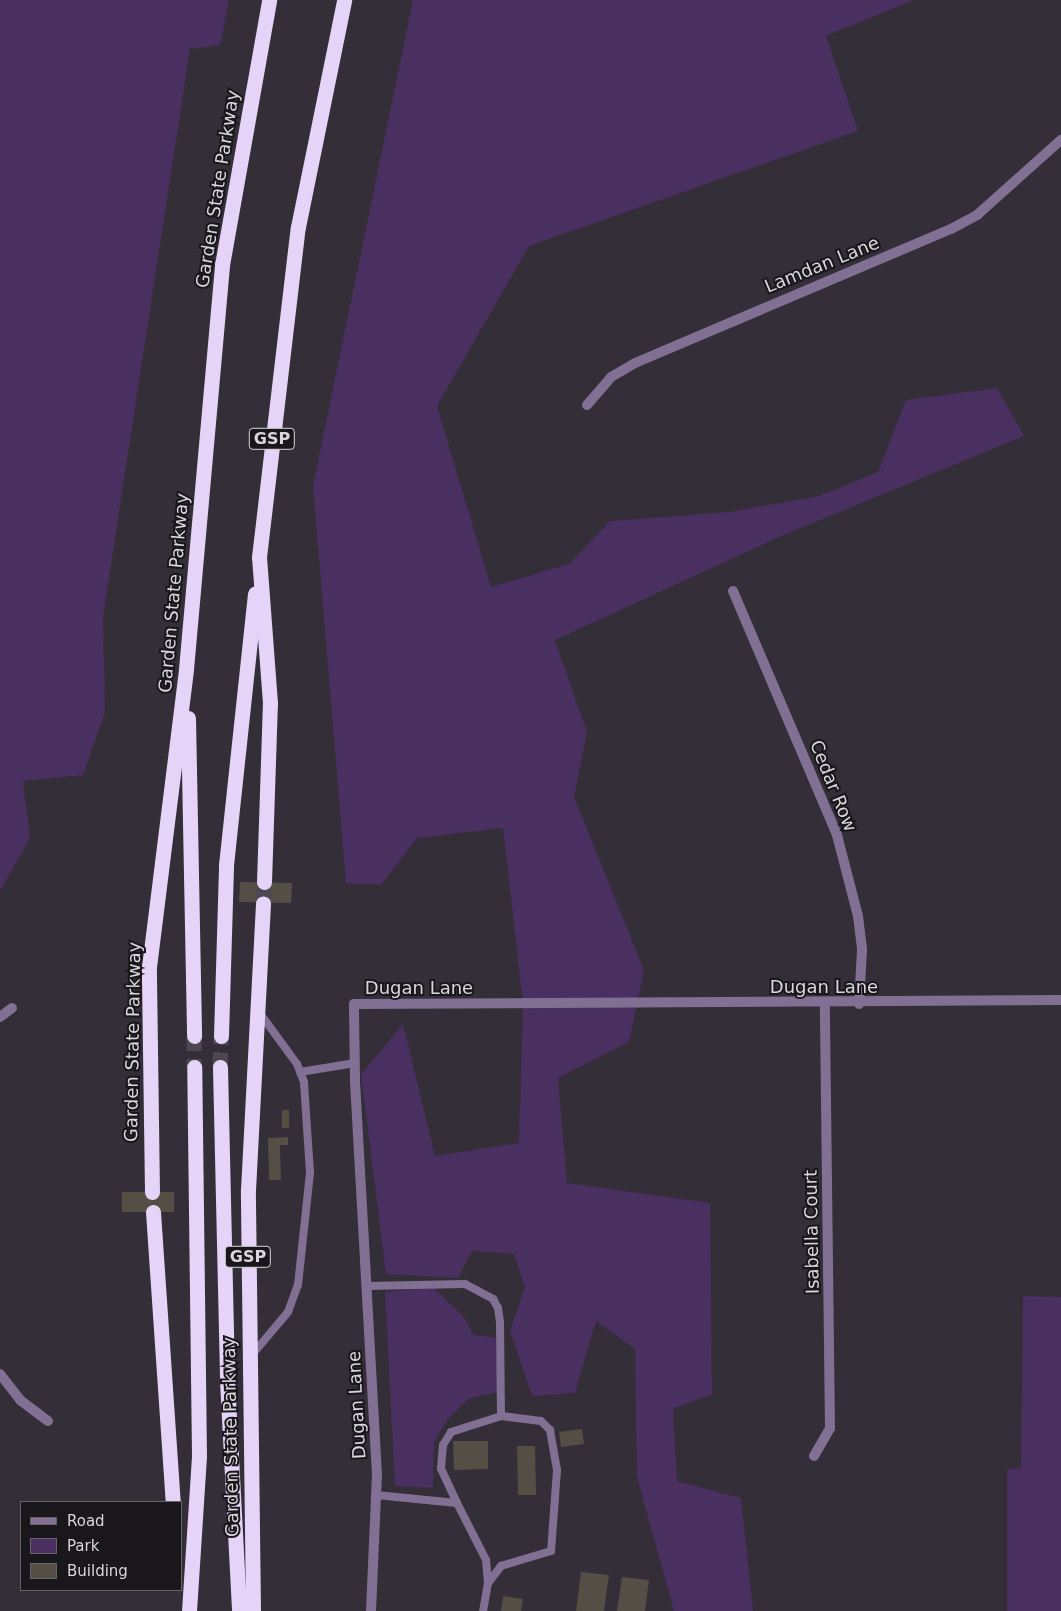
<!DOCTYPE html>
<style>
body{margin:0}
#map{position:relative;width:1061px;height:1611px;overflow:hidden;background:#332e37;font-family:"DejaVu Sans",sans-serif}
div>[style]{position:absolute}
.green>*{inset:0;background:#493060}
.building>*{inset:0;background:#554e45}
.motorway-tunnel>*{height:15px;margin-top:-7.5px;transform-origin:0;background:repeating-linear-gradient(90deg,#4c4750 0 15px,transparent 0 23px)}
.service>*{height:8px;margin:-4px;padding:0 4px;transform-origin:4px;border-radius:4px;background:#817093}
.minor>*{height:10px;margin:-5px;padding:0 5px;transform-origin:5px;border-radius:5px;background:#817093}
.motorway>*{height:15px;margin:-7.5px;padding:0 7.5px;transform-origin:7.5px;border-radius:7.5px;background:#e5d4f8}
span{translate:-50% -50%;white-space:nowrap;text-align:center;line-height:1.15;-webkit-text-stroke:4px #19171c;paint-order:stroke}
.shield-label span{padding:1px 4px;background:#19171c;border:1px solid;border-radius:4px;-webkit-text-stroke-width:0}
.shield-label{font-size:16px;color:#d9d6dc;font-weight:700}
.street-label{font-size:18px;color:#d9d6dc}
.legend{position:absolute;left:20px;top:1501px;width:162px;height:90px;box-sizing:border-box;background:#19171c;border:1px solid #666369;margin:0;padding:6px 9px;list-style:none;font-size:15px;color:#d9d6dc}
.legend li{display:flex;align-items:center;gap:10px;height:25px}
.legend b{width:25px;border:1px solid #666369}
</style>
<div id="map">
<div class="green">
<div style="clip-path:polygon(0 0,229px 0,220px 45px,190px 49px,103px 617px,105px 712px,83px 775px,23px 781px,30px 838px,0 891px,0 1010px)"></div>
<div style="clip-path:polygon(413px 0,914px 0,826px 36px,858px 131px,529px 246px,437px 406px,491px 587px,569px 564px,610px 521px,729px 512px,819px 496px,878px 472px,906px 400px,997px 388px,1024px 436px,779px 537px,555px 640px,587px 732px,574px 797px,644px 970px,629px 1042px,558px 1078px,567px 1183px,710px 1203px,712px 1394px,673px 1409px,677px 1481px,741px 1498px,753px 1611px,674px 1611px,637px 1477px,635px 1349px,596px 1321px,575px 1393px,532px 1396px,510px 1331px,525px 1287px,514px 1254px,472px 1251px,458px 1278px,386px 1274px,361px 1074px,403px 1024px,435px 1156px,519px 1143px,523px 1004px,503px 828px,417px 838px,381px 885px,346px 883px,313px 486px)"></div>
<div style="clip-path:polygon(434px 1288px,463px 1316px,474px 1335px,496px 1338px,498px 1392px,468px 1399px,448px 1419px,434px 1442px,433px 1488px,395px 1486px,385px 1292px)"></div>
<div style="clip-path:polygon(1023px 1296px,1061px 1297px,1061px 1611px,1007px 1611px,1007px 1469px,1021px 1468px)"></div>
</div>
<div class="building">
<div style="clip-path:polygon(240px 882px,292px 883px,291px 903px,239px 902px)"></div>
<div style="clip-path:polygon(282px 1110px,289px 1110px,289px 1128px,282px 1128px)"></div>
<div style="clip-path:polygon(288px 1137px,288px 1145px,280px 1145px,281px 1180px,269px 1180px,268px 1138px)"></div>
<div style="clip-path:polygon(122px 1192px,174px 1192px,174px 1212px,122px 1212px)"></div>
<div style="clip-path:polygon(582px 1429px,584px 1444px,561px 1447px,559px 1432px)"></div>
<div style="clip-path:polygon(453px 1441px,488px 1441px,488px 1469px,454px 1470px)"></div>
<div style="clip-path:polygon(517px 1446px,535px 1446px,536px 1495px,518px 1495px)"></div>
<div style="clip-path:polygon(581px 1572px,609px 1575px,604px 1611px,576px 1611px)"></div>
<div style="clip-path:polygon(622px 1577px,649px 1580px,645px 1611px,617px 1611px)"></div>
<div style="clip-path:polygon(503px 1596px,523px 1599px,521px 1611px,501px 1611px)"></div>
</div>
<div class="motorway-tunnel">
<div style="left:263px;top:903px;width:21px;rotate:-87deg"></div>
<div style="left:194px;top:1036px;width:31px;rotate:90deg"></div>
<div style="left:220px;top:1067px;width:31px;rotate:-88deg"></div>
</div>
<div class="service">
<div style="left:300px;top:1072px;width:56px;rotate:-9.3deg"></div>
<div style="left:367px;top:1286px;width:98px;rotate:-1.2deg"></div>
<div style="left:465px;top:1284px;width:32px;rotate:28deg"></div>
<div style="left:493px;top:1299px;width:10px;rotate:61deg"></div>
<div style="left:498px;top:1308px;width:15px;rotate:82deg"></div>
<div style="left:500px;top:1323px;width:93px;rotate:89.4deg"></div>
<div style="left:251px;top:1356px;width:57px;rotate:-49.9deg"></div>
<div style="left:288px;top:1312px;width:29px;rotate:-70deg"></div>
<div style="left:298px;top:1285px;width:113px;rotate:-83.9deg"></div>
<div style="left:310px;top:1173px;width:91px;rotate:-93.8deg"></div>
<div style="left:304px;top:1082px;width:19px;rotate:-111deg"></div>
<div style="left:297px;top:1064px;width:64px;rotate:-126.2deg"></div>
<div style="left:376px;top:1495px;width:81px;rotate:5.6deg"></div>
<div style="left:457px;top:1503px;width:64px;rotate:63deg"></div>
<div style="left:486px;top:1560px;width:23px;rotate:85deg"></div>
<div style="left:457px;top:1503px;width:38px;rotate:-115deg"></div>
<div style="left:441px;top:1468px;width:23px;rotate:-85deg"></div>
<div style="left:443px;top:1445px;width:15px;rotate:-58deg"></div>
<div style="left:451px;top:1432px;width:52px;rotate:-17.7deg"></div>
<div style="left:501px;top:1416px;width:40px;rotate:7.1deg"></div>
<div style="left:541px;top:1421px;width:13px;rotate:45deg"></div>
<div style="left:550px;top:1430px;width:41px;rotate:80.1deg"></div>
<div style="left:557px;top:1470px;width:81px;rotate:94.2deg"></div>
<div style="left:551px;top:1551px;width:52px;rotate:163.3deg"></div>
<div style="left:501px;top:1566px;width:21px;rotate:127deg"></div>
<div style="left:488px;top:1583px;width:28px;rotate:100deg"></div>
</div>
<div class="minor">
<div style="left:587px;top:405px;width:37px;rotate:-49deg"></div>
<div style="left:611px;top:377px;width:28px;rotate:-30deg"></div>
<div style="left:635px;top:363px;width:343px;rotate:-23deg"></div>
<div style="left:951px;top:229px;width:30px;rotate:-28deg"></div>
<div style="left:977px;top:215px;width:113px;rotate:-41.8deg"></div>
<div style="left:733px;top:591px;width:265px;rotate:66.9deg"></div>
<div style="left:837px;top:835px;width:84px;rotate:75.5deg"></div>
<div style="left:858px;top:916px;width:34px;rotate:83deg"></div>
<div style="left:862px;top:950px;width:54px;rotate:93.2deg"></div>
<div style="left:0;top:1017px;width:15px;rotate:-37deg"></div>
<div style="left:0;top:1374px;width:33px;rotate:52deg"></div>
<div style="left:20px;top:1400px;width:35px;rotate:37deg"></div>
<div style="left:814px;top:1456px;width:32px;rotate:-60deg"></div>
<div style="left:830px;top:1428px;width:424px;rotate:-90.7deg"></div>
<div style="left:371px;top:1611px;width:136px;rotate:-87.5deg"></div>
<div style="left:377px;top:1475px;width:396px;rotate:-93.2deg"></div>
<div style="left:355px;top:1080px;width:76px;rotate:-90.8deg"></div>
<div style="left:354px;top:1004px;width:707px;rotate:-0.32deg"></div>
</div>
<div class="motorway">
<div style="left:188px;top:718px;width:318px;rotate:88.9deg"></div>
<div style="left:264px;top:882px;width:179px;rotate:-88.1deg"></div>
<div style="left:270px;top:703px;width:146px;rotate:-94.3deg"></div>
<div style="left:259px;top:557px;width:332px;rotate:-83.3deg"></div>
<div style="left:298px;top:227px;width:232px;rotate:-78.5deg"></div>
<div style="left:221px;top:1036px;width:171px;rotate:-88.3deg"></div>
<div style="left:226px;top:865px;width:273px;rotate:-83.9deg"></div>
<div style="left:220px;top:1067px;width:313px;rotate:88.7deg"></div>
<div style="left:227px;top:1380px;width:231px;rotate:87deg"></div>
<div style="left:152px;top:1192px;width:225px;rotate:-90.8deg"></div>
<div style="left:149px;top:967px;width:300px;rotate:-82.9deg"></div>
<div style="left:186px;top:669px;width:406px;rotate:-84.9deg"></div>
<div style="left:222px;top:265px;width:269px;rotate:-79.9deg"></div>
<div style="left:153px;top:1212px;width:291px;rotate:86.1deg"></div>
<div style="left:189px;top:1611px;width:155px;rotate:-86.3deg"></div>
<div style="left:199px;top:1456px;width:389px;rotate:-90.7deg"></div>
<div style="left:253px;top:1611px;width:421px;rotate:-90.7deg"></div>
<div style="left:248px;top:1190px;width:287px;rotate:-87deg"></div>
</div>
<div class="shield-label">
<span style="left:272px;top:439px">GSP</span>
<span style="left:248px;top:1257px">GSP</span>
</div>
<div class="street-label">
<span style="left:218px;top:189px;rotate:-81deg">Garden State Parkway</span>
<span style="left:822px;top:265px;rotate:-22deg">Lamdan Lane</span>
<span style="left:174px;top:593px;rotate:-85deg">Garden State Parkway</span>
<span style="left:833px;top:786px;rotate:68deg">Cedar Row</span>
<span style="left:824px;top:987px">Dugan Lane</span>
<span style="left:419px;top:988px">Dugan Lane</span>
<span style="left:133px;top:1042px;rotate:-89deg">Garden State Parkway</span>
<span style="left:812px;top:1232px;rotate:-91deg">Isabella Court</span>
<span style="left:357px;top:1405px;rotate:-93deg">Dugan Lane</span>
<span style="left:231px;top:1437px;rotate:-91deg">Garden State Parkway</span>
</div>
<ul class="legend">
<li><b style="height:6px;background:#817093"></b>Road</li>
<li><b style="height:14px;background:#493060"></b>Park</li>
<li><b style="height:14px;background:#554e45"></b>Building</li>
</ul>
</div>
